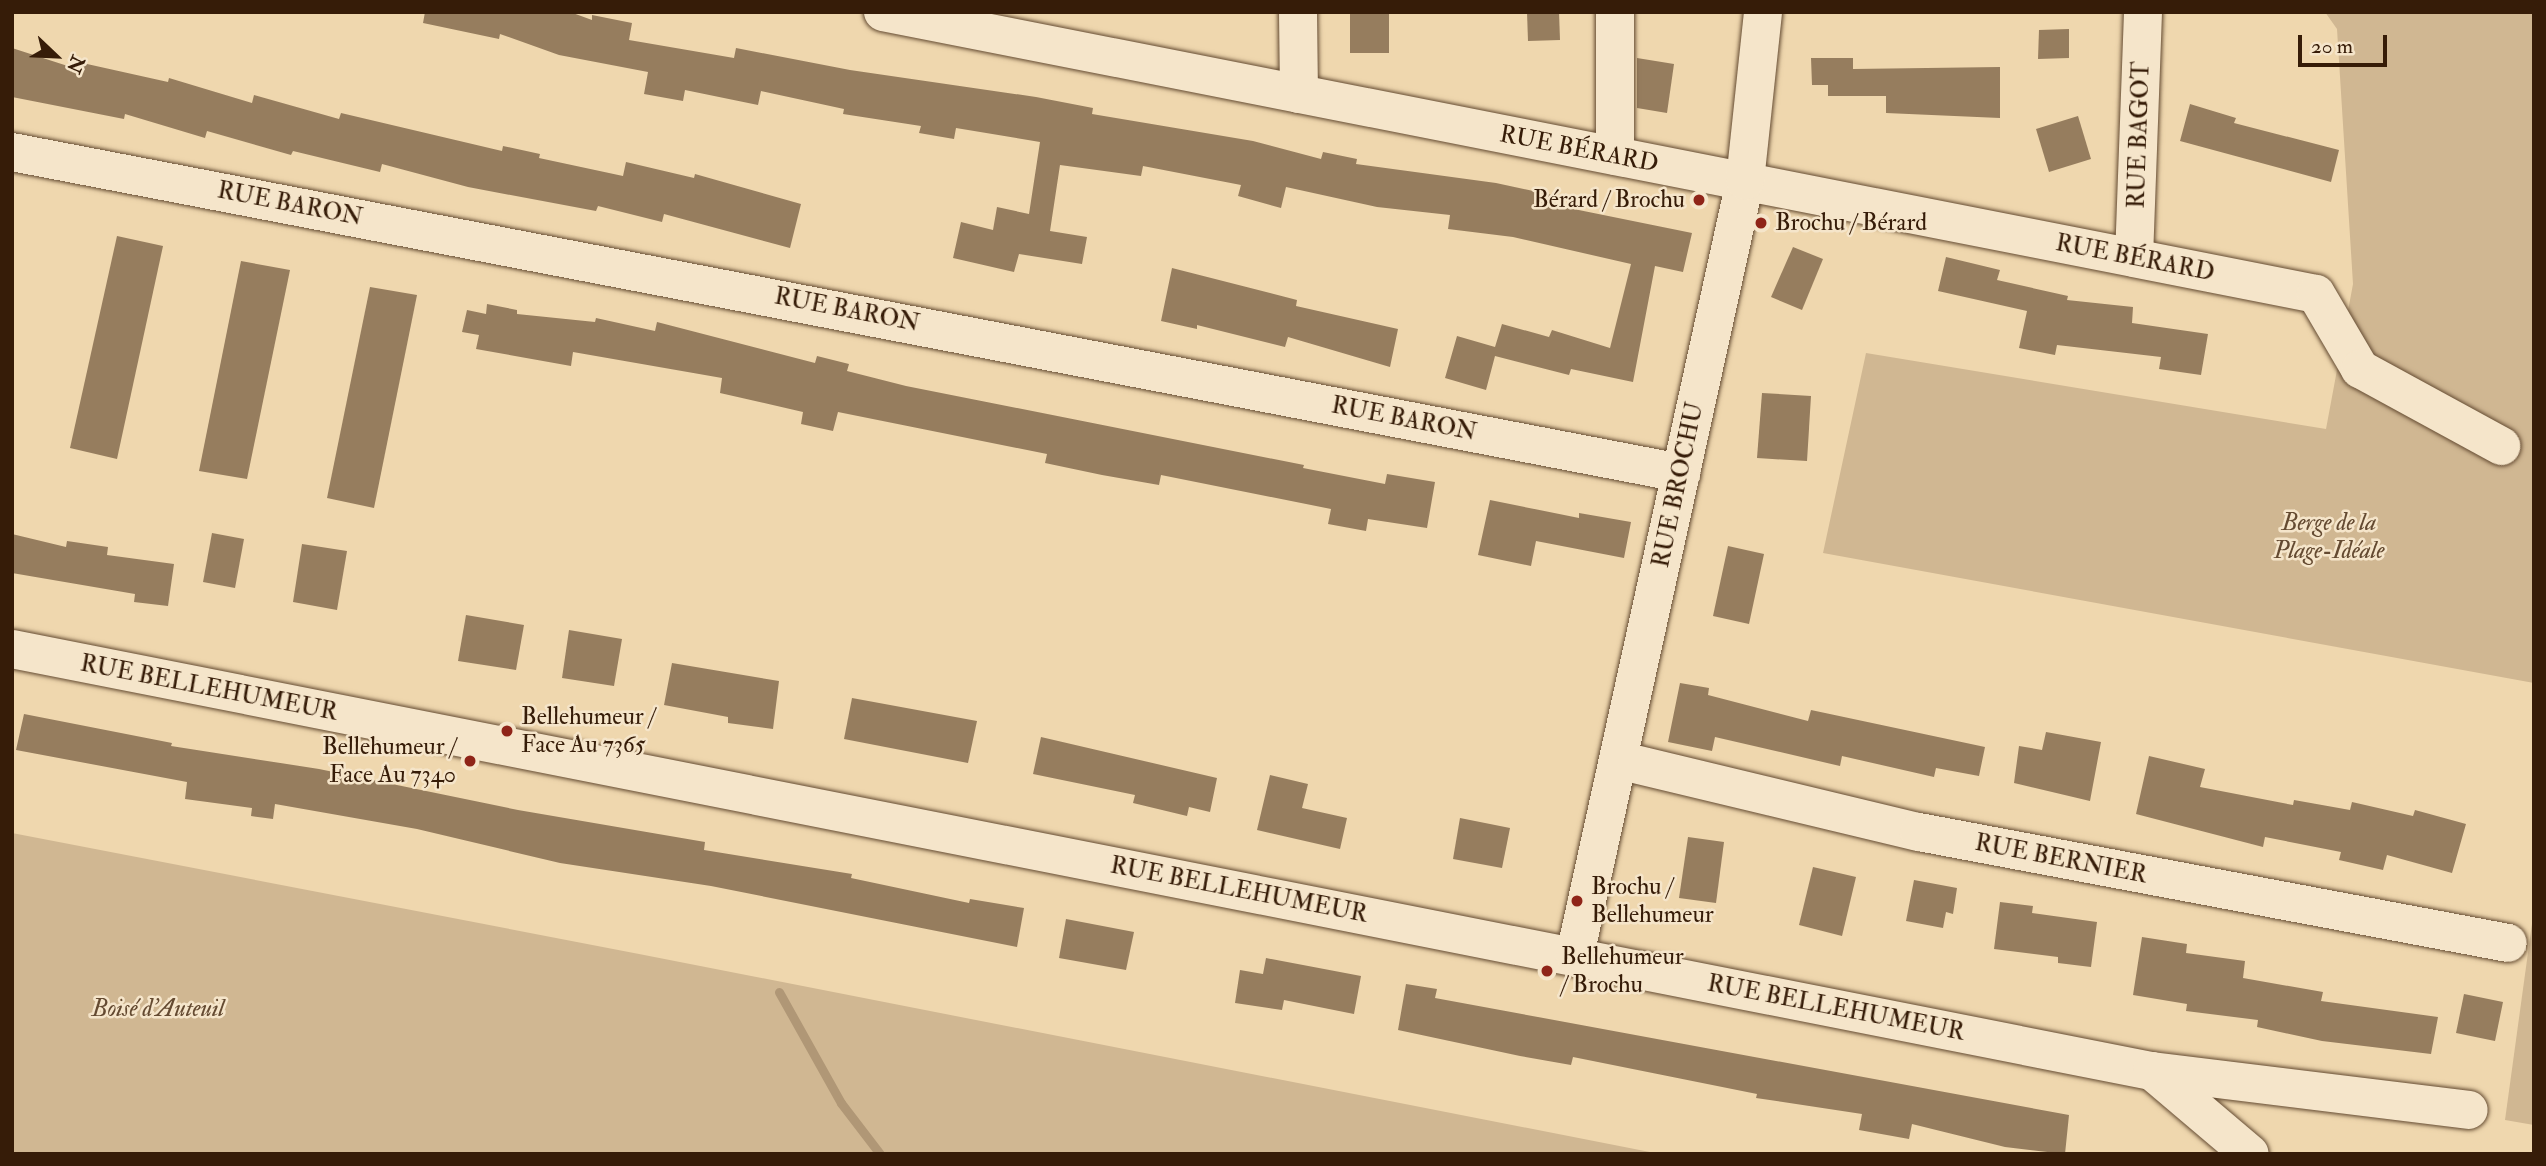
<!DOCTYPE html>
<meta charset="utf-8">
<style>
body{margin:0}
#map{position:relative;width:2546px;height:1166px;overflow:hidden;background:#efd7ae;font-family:"IM FELL Double Pica",serif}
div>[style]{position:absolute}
.green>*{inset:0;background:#d0b792}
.stream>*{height:9px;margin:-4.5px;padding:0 4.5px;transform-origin:4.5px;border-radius:4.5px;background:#b09776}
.building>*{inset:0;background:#967d5e}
.roads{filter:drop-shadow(0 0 2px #644b32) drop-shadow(0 0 2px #644b32)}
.minor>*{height:38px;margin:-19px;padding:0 19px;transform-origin:19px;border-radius:19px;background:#f5e5ca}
.dots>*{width:19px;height:19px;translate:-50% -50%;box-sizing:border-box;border:4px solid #f5e5ca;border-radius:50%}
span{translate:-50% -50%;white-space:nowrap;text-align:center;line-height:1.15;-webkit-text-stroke:5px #f5e5ca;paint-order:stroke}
.street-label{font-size:24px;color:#361c08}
.poi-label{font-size:24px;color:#361c08}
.right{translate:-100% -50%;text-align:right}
.left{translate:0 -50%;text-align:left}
.park-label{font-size:24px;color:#644a31;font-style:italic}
.frame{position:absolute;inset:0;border:14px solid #361c08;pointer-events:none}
.north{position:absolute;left:21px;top:21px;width:70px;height:70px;-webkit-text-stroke:5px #f5e5ca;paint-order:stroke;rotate:113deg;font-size:19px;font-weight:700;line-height:28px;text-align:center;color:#361c08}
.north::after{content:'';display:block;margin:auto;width:24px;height:32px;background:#361c08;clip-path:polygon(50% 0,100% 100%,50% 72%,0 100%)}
.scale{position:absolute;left:2298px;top:35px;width:89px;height:32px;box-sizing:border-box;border:4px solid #361c08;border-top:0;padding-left:9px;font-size:21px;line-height:24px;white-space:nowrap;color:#361c08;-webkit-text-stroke:5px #f5e5ca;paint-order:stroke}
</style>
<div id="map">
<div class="green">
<div style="clip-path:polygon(2325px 12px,2534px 12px,2534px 683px,1823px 553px,1866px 353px,2326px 429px,2353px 284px,2337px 29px)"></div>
<div style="clip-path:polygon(12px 833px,639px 954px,1660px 1154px,12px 1154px)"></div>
<div style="clip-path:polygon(2534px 909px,2534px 1125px,2505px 1120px)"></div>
</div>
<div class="stream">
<div style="left:779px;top:992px;width:127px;rotate:60.8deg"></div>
<div style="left:841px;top:1103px;width:64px;rotate:52.6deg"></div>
</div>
<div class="building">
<div style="clip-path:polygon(425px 12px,570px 12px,592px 20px,592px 15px,632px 23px,629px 40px,734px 58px,736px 48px,850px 70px,1036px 97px,1093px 108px,1092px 114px,1253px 141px,1321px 159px,1323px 152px,1357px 159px,1356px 164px,1496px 183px,1561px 197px,1559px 206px,1692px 233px,1683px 272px,1655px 266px,1633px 382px,1571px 369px,1569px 375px,1495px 356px,1486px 390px,1445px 378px,1457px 336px,1495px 347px,1502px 324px,1549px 337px,1552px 330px,1610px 348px,1631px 264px,1513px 237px,1448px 229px,1450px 215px,1377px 207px,1286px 187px,1281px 208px,1238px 196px,1241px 185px,1143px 166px,1141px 176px,1060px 165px,1050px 231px,1087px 237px,1082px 264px,1019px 254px,1014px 272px,953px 258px,961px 222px,993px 230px,997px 207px,1029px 214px,1040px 142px,956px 128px,954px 139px,919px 133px,921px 126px,843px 114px,844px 109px,761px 91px,758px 105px,685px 90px,683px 101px,644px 94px,648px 72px,559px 55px,500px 34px,499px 39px,423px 23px)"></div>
<div style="clip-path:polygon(1350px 12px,1389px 12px,1389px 53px,1350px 53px)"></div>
<div style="clip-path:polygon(1527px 12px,1559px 12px,1560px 40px,1528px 41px)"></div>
<div style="clip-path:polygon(2069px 29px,2069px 58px,2038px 59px,2039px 30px)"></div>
<div style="clip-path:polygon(12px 48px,77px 69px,78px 62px,168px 82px,169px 78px,252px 103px,254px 95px,339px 119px,341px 113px,502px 151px,503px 146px,540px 154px,539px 158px,623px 176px,626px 162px,694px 178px,695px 174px,801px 204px,790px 248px,664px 214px,662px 222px,598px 206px,596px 211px,468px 187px,382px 164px,380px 172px,293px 151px,291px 155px,207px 131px,205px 138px,125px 114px,124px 119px,12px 97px)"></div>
<div style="clip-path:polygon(1637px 58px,1674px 64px,1667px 113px,1637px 108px)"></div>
<div style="clip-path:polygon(1811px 58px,1853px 58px,1853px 69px,2000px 67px,2000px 118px,1886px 113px,1886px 96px,1828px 96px,1828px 85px,1812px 85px)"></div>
<div style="clip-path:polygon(2190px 104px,2236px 118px,2234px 123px,2339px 150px,2331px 182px,2180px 141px)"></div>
<div style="clip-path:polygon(2078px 116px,2091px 159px,2049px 172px,2036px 129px)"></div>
<div style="clip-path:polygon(117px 236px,163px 246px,117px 459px,70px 448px)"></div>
<div style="clip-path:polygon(1793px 247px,1823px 259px,1802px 310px,1771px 297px)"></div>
<div style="clip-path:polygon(1946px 257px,2000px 270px,1997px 280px,2068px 296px,2067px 300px,2133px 307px,2132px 323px,2208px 334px,2201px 375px,2159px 369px,2161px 357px,2057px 345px,2055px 355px,2019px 348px,2027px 311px,1938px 291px)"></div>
<div style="clip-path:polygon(241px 261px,290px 270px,247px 479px,199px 471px)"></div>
<div style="clip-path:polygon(1172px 268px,1297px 300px,1296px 306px,1398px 329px,1390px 367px,1288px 337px,1285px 347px,1197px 325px,1197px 329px,1161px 321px)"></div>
<div style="clip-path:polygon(370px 287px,417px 295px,374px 508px,327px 498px)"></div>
<div style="clip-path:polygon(487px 304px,517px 310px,517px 314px,595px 322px,596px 318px,655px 331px,657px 322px,815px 363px,817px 356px,849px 364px,847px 371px,906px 386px,1304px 465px,1303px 468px,1385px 484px,1387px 474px,1435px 482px,1427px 528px,1368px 519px,1366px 531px,1328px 524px,1331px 509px,1161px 475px,1159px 485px,1102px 475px,1045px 463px,1047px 454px,838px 412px,833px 431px,801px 424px,803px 412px,720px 393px,722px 378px,573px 352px,571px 366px,476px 349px,479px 335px,462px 332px,467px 310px,486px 314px)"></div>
<div style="clip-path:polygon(1762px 393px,1811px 396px,1807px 461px,1757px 458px)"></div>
<div style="clip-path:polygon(1490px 500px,1579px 518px,1579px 513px,1631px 522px,1624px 558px,1536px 541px,1531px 566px,1478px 555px)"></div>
<div style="clip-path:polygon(212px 533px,244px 539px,235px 588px,203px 582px)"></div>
<div style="clip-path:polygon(12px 534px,66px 547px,67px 541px,108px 547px,107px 555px,174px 564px,168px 606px,134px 602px,135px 594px,12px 573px)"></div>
<div style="clip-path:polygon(302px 544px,347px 551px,337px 610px,293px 602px)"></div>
<div style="clip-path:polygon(1728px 546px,1764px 554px,1749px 624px,1713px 616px)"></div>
<div style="clip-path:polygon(466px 615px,524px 625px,516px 670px,458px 661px)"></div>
<div style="clip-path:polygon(569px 630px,622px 639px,614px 686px,562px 678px)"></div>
<div style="clip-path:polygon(672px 663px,779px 681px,773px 729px,728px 723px,728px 717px,664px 705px)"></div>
<div style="clip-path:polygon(1680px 683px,1709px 688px,1708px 695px,1808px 721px,1811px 710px,1985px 747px,1979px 776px,1936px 768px,1934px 777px,1842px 756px,1840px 766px,1715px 737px,1712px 751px,1668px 742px)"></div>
<div style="clip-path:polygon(852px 698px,977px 721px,968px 763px,844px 739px)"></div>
<div style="clip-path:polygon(24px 714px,172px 743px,171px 746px,319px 769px,518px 810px,705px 842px,704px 850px,852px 874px,851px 878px,969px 903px,970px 899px,1024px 908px,1017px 947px,711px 886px,560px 863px,417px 829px,275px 804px,273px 819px,251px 816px,252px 808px,185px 799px,187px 782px,16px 750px)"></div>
<div style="clip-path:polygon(2046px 732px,2101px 742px,2090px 801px,2014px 783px,2019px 746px,2042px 750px)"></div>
<div style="clip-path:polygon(1041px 737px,1217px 778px,1210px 812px,1189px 807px,1187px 816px,1133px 803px,1135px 795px,1033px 774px)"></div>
<div style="clip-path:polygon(2149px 756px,2205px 769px,2200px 787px,2293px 805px,2294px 800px,2350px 810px,2352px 802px,2413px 816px,2415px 810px,2466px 824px,2452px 873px,2387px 855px,2383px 870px,2339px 860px,2341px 852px,2265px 837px,2263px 847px,2136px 814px)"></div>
<div style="clip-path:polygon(1270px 775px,1308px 784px,1302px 808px,1347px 818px,1340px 849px,1257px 830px)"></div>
<div style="clip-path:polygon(1460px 818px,1510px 828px,1502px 868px,1453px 859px)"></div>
<div style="clip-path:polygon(1688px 837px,1724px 842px,1716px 903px,1679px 898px)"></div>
<div style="clip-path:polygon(1813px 867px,1856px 877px,1842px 936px,1799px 925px)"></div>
<div style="clip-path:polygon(1914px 880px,1957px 888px,1953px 914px,1946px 912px,1943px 928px,1906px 921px)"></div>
<div style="clip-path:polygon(2000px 902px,2033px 906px,2032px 913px,2097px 922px,2091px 967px,2058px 963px,2058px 957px,1994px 949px)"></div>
<div style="clip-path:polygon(1066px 919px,1134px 932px,1126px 970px,1059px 958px)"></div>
<div style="clip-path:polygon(2142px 937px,2187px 944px,2186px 953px,2245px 961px,2243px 978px,2323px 992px,2321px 1001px,2438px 1017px,2431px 1054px,2322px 1041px,2257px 1027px,2258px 1020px,2186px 1011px,2187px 1004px,2133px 995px)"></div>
<div style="clip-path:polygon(1266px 958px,1361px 976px,1354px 1014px,1284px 1000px,1282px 1010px,1235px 1003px,1240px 970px,1263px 974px)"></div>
<div style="clip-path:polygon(1406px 984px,1437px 989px,1435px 998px,2069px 1115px,2065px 1154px,2005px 1147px,1912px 1124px,1909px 1139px,1859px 1130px,1862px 1114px,1756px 1098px,1757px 1094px,1573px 1057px,1571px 1065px,1520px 1056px,1398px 1030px)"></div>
<div style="clip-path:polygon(2464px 994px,2503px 1002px,2495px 1041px,2456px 1033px)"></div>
</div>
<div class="roads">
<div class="minor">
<div style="left:883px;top:12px;width:1460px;rotate:11.13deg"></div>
<div style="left:2316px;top:294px;width:87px;rotate:59.6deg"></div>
<div style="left:2360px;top:369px;width:161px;rotate:28.6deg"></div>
<div style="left:1298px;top:12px;width:82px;rotate:89.3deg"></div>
<div style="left:1615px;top:12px;width:144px;rotate:90deg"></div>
<div style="left:12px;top:152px;width:1700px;rotate:10.89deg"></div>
<div style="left:2134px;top:258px;width:246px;rotate:-87.9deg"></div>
<div style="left:12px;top:649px;width:2181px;rotate:11.16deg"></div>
<div style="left:2152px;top:1071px;width:319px;rotate:7deg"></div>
<div style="left:1618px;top:760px;width:309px;rotate:13.5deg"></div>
<div style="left:1919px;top:832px;width:599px;rotate:10.67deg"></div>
<div style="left:1575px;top:955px;width:792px;rotate:-77.61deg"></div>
<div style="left:1745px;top:181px;width:170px;rotate:-83.9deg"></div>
<div style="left:2152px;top:1071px;width:128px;rotate:40.3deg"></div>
</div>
</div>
<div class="dots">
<div style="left:1699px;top:200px;background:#8f2418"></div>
<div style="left:1761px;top:223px;background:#8f2418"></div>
<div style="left:507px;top:731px;background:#8f2418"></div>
<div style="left:470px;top:761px;background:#8f2418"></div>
<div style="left:1577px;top:901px;background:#8f2418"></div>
<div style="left:1547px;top:971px;background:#8f2418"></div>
</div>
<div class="street-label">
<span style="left:2139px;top:135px;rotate:-88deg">RUE BAGOT</span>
<span style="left:1579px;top:149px;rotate:11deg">RUE BÉRARD</span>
<span style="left:290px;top:204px;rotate:11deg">RUE BARON</span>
<span style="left:2135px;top:258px;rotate:11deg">RUE BÉRARD</span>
<span style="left:847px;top:310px;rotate:11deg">RUE BARON</span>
<span style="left:1404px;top:419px;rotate:11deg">RUE BARON</span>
<span style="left:1678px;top:485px;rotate:-78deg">RUE BROCHU</span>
<span style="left:209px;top:688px;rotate:11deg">RUE BELLEHUMEUR</span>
<span style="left:2061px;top:859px;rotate:11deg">RUE BERNIER</span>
<span style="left:1239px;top:890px;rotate:11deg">RUE BELLEHUMEUR</span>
<span style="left:1836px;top:1008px;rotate:11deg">RUE BELLEHUMEUR</span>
</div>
<div class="poi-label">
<span class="right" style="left:1685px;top:200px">Bérard / Brochu</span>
<span class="left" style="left:1775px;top:223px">Brochu / Bérard</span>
<span class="left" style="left:521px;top:731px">Bellehumeur /<br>Face Au 7365</span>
<span class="right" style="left:456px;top:761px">Bellehumeur /<br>Face Au 7340</span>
<span class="left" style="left:1591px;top:901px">Brochu /<br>Bellehumeur</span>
<span class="left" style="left:1561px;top:971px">Bellehumeur<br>/ Brochu</span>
</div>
<div class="park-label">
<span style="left:2329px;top:537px">Berge de la<br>Plage-Idéale</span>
<span style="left:158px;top:1009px">Boisé d'Auteuil</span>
</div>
<div class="frame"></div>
<div class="north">N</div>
<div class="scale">20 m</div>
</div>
